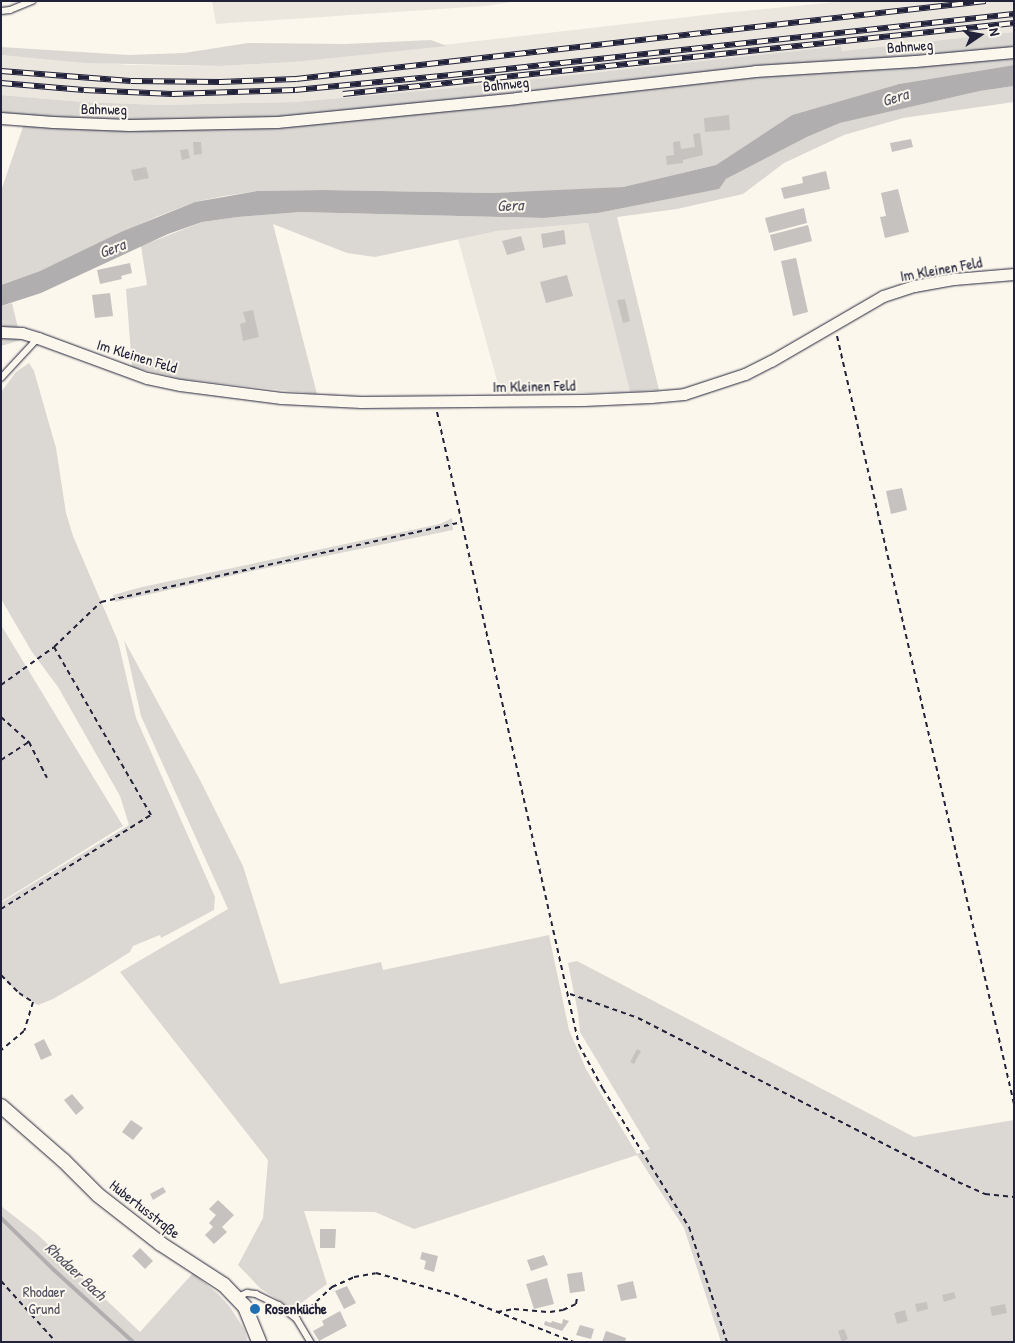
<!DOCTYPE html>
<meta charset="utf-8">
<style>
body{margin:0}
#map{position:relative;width:1015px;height:1343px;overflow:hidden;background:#fbf7ec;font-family:"Patrick Hand",sans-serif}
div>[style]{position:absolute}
.built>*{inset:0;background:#ebe7df}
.green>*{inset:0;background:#dbd8d3}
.water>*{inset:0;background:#b1aeb0}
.stream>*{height:4px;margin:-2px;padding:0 2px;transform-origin:2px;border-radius:2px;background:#b1aeb0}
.building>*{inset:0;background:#c6c2c0}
.path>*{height:2px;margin-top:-1px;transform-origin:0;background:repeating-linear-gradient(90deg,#22223b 0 5px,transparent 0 9px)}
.roads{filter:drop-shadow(0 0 1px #22223b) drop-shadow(0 0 1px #22223b)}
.service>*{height:5.5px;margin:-2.75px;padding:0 2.75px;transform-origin:2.75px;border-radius:2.75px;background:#fbf7ec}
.minor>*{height:11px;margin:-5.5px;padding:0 5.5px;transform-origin:5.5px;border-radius:5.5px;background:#fbf7ec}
.tertiary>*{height:14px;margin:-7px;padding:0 7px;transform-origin:7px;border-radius:7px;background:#fbf7ec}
.rail>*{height:5.5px;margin-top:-2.75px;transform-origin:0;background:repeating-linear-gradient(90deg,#fbf7ec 0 11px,#22223b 0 22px);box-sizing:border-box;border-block:1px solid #22223b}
.dots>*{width:14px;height:14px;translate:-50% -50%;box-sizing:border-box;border:2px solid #fbf7ec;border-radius:50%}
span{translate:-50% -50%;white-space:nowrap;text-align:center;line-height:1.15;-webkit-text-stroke:4px #fbf7ec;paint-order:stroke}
.street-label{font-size:15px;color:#22223b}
.park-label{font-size:15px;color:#505061}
.poi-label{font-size:15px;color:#22223b;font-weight:700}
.left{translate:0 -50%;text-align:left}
.water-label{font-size:16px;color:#545364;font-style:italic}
.frame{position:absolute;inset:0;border:2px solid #22223b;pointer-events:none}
.north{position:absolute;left:955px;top:10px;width:50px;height:50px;-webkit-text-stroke:4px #fbf7ec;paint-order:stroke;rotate:78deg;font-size:14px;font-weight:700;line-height:20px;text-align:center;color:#22223b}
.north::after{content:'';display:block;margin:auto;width:18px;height:22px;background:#22223b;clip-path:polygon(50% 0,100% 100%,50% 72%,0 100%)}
</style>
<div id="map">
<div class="built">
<div style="clip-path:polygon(212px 1px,518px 1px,485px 6px,216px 24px)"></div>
<div style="clip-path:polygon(847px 1px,1014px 1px,1014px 32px,841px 51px,840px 46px,452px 88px,295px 102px,161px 105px,83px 102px,1px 95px,1px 55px,131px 65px,220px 66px,294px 62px,722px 13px)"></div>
<div style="clip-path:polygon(588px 223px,630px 392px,501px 395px,458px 239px,497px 231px)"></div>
</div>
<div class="green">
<div style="clip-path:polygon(1014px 32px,1014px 65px,899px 84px,792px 115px,716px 165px,623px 187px,565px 191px,493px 193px,323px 190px,257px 191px,224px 196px,195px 202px,156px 217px,40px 271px,1px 285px,1px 191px,26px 118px,1px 115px,1px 95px,83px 102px,161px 105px,295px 102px,452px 88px,841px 46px,842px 51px)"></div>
<div style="clip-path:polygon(431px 40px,447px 46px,294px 62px,220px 66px,86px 63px,1px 55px,1px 47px,129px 55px,184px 53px,248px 43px,345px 44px)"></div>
<div style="clip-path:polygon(1014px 86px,1014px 102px,903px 118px,844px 135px,784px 163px,743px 194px,677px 209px,617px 217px,659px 390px,630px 392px,588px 223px,497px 231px,375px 257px,347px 253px,273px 224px,317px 394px,181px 379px,132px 367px,126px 289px,147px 285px,141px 246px,202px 222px,238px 217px,300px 212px,544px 218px,598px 213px,718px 189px,726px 179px,807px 137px,840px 123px,980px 91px)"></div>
<div style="clip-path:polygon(12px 303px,21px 340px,1px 346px,1px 306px)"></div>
<div style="clip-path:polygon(29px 363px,34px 371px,56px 448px,66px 513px,73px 536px,118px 641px,136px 718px,215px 897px,214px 910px,161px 938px,160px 935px,133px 946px,130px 952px,89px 978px,53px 999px,38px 1005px,20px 995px,1px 976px,1px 903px,129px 825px,120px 796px,58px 687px,32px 652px,1px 599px,1px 392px,16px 372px)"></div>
<div style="clip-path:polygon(452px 518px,453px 530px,257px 570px,115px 602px,113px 595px,142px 587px,440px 524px)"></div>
<div style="clip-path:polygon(1px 625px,123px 826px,1px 902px)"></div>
<div style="clip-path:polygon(124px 640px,200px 780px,243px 866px,280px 984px,381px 962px,383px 970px,549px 935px,569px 1030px,586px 1069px,637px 1154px,650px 1149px,580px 1032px,578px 1013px,568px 963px,577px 961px,914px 1137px,1014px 1120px,1014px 1342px,721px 1342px,684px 1228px,637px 1155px,414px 1229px,375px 1212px,304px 1211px,327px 1284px,293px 1309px,261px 1289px,238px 1265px,263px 1218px,268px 1160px,120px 972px,228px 909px,141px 716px)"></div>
<div style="clip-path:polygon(1px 1206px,37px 1234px,140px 1332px,193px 1273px,218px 1294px,230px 1307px,244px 1329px,248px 1342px,1px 1342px)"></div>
</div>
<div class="water">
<div style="clip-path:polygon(1014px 65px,1014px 86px,980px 91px,840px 123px,807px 137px,726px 179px,719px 189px,598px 213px,544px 218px,300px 212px,238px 217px,202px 222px,168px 234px,41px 293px,1px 306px,1px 285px,40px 271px,121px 232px,195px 202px,257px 191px,323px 190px,493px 193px,623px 187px,716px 165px,792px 115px,899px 84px)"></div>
</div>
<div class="stream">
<div style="left:1px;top:1218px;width:74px;rotate:44.5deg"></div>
<div style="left:54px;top:1270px;width:107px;rotate:42.3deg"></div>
</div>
<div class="building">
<div style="clip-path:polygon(729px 115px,730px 130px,705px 132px,704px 118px)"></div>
<div style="clip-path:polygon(700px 133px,703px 155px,683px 160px,683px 163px,667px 165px,666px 156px,674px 155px,673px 142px,680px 141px,681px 149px,695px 147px,693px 134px)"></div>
<div style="clip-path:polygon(911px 139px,913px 147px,892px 152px,890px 143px)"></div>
<div style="clip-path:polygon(193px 142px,201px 142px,202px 154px,194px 155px)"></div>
<div style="clip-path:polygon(188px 149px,190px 158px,182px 160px,180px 150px)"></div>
<div style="clip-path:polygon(146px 167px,149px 178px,134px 181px,131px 170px)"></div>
<div style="clip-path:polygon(826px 171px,830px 189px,784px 199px,781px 188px,803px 183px,802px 177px)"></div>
<div style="clip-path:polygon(898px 189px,909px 232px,885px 238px,880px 217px,886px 216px,881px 193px)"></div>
<div style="clip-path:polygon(804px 208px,807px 223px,769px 233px,765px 218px)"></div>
<div style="clip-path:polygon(808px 225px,812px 241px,774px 251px,770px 235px)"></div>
<div style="clip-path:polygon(564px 230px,566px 244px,543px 248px,541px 234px)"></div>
<div style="clip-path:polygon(521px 236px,525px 250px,507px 255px,502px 241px)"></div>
<div style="clip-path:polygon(796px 258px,808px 312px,793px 316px,781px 261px)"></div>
<div style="clip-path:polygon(130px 263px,132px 273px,121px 276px,122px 279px,100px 284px,97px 270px)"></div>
<div style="clip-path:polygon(567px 275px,573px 296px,546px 303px,540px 282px)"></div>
<div style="clip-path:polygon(110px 293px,113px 316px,95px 318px,92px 295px)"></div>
<div style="clip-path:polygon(625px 299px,630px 321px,623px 323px,617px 300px)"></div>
<div style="clip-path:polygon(253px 310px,259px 337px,243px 341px,240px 324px,246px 322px,243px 312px)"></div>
<div style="clip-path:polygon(902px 488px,907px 510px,891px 514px,886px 491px)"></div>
<div style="clip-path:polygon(44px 1039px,52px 1055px,41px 1060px,34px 1044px)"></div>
<div style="clip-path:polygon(637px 1049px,641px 1051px,634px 1064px,630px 1062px)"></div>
<div style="clip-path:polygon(72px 1094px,84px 1108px,76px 1115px,64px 1100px)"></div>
<div style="clip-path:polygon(131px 1120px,143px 1128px,133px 1140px,122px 1132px)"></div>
<div style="clip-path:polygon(163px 1187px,166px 1192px,153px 1200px,150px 1194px)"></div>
<div style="clip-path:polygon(218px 1200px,234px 1215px,222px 1227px,227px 1232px,214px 1244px,205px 1235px,213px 1227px,209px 1223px,216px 1215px,209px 1209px)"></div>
<div style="clip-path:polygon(320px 1229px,336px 1229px,335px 1248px,320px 1248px)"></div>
<div style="clip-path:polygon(140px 1248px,153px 1261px,145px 1269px,132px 1256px)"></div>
<div style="clip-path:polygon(422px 1252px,438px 1256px,434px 1272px,424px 1269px,426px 1261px,420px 1259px)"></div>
<div style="clip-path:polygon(544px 1255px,548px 1265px,531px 1271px,527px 1260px)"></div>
<div style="clip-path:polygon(582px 1272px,585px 1291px,570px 1293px,567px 1274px)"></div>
<div style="clip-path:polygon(547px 1278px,554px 1304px,534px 1309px,526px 1284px)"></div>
<div style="clip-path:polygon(633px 1281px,637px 1298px,621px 1301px,617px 1285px)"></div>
<div style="clip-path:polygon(347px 1286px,356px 1303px,344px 1309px,335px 1291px)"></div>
<div style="clip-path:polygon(954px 1292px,956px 1298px,944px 1302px,942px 1295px)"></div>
<div style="clip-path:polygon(927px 1302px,928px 1309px,917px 1312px,915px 1304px)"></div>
<div style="clip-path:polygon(1005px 1304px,1007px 1313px,992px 1316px,990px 1307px)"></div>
<div style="clip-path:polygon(905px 1310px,908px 1321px,897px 1324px,894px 1313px)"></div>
<div style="clip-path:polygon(340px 1311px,347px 1326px,319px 1341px,313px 1331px,324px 1325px,322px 1321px)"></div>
<div style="clip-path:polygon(563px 1319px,569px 1321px,562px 1331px,544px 1325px,545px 1321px,551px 1323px,552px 1321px,562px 1324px)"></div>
<div style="clip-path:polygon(580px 1325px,594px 1329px,591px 1339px,576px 1335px)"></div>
<div style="clip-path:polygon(844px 1329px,848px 1339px,842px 1342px,838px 1331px)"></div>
<div style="clip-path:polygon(606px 1331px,626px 1338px,625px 1342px,602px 1342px)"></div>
</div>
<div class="path">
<div style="left:837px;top:336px;width:788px;rotate:77.02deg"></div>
<div style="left:437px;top:412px;width:649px;rotate:77.36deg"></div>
<div style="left:579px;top:1045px;width:50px;rotate:61.4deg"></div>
<div style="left:603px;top:1089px;width:163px;rotate:58.1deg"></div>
<div style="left:689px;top:1227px;width:121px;rotate:71.7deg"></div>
<div style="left:1px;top:685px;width:65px;rotate:-35.6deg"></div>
<div style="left:1px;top:717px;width:38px;rotate:42deg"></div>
<div style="left:29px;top:742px;width:40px;rotate:63.4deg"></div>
<div style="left:1px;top:760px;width:33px;rotate:-33deg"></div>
<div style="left:1px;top:909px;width:177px;rotate:-32.1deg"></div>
<div style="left:151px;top:815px;width:194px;rotate:-120deg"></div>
<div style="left:54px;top:647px;width:65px;rotate:-43.8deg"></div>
<div style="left:101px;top:602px;width:370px;rotate:-12.5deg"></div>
<div style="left:1px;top:975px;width:25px;rotate:45deg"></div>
<div style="left:19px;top:993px;width:17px;rotate:33deg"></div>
<div style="left:33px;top:1002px;width:30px;rotate:107deg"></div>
<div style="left:24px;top:1031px;width:30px;rotate:140deg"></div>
<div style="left:570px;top:994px;width:72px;rotate:19.4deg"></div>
<div style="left:638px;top:1018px;width:360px;rotate:27.1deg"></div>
<div style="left:958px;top:1182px;width:30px;rotate:24deg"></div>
<div style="left:985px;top:1194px;width:29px;rotate:6deg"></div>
<div style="left:1px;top:1281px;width:82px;rotate:48deg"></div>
<div style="left:497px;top:1312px;width:17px;rotate:-10deg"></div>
<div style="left:514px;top:1309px;width:36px;rotate:5deg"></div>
<div style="left:550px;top:1312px;width:13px;rotate:-9deg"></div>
<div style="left:563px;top:1310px;width:14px;rotate:-25deg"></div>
<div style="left:576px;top:1304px;width:6px;rotate:-81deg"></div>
<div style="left:303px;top:1314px;width:40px;rotate:-43deg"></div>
<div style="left:332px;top:1287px;width:24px;rotate:-24deg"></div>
<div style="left:354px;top:1277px;width:22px;rotate:-10deg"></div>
<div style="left:376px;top:1273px;width:81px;rotate:15.8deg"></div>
<div style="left:454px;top:1295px;width:129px;rotate:21.4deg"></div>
</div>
<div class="roads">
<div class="service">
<div style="left:1px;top:11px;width:9px;rotate:-6deg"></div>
<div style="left:10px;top:10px;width:24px;rotate:-22deg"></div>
<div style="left:1px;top:378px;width:54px;rotate:-47.2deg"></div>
<div style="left:237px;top:1297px;width:11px;rotate:-22deg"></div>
<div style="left:247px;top:1293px;width:9px;rotate:6deg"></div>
<div style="left:256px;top:1294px;width:25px;rotate:26deg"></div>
<div style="left:279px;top:1305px;width:23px;rotate:38deg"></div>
<div style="left:297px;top:1319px;width:27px;rotate:59deg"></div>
</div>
<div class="minor">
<div style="left:1px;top:118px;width:52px;rotate:4.4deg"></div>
<div style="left:53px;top:122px;width:76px;rotate:2.3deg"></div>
<div style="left:129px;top:125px;width:148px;rotate:-1.2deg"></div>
<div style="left:277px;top:122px;width:240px;rotate:-5.7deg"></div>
<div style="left:516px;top:98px;width:241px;rotate:-6.4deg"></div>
<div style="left:755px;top:71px;width:160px;rotate:-3.6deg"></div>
<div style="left:915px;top:61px;width:99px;rotate:-5.2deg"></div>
<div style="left:1px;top:332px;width:21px;rotate:3deg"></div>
<div style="left:22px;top:333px;width:17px;rotate:17deg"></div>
<div style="left:38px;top:338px;width:116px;rotate:20.2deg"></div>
<div style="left:147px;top:378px;width:34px;rotate:12deg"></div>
<div style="left:180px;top:385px;width:102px;rotate:7.3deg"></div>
<div style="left:281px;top:398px;width:80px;rotate:2.9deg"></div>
<div style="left:361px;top:402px;width:222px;rotate:-0.5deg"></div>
<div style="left:583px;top:400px;width:68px;rotate:-2.5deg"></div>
<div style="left:651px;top:397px;width:33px;rotate:-5deg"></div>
<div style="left:684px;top:394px;width:64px;rotate:-18.2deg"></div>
<div style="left:745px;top:374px;width:29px;rotate:-27deg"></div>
<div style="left:771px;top:361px;width:129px;rotate:-30.1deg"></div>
<div style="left:883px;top:296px;width:33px;rotate:-18deg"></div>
<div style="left:914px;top:286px;width:41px;rotate:-9.9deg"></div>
<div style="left:954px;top:279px;width:60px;rotate:-4.8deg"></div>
</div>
<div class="tertiary">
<div style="left:1px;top:1106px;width:82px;rotate:41.1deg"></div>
<div style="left:63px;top:1160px;width:49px;rotate:45deg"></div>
<div style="left:98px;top:1195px;width:80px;rotate:37.9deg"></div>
<div style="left:161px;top:1244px;width:75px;rotate:33.1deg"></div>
<div style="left:224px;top:1285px;width:30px;rotate:46deg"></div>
<div style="left:245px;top:1307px;width:38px;rotate:68deg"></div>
</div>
</div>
<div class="rail">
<div style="left:1px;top:71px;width:130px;rotate:4.4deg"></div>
<div style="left:131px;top:81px;width:89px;rotate:0.6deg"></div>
<div style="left:220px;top:82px;width:76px;rotate:-2.3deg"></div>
<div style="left:296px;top:79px;width:694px;rotate:-6.45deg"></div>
<div style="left:1px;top:83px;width:83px;rotate:4.8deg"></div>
<div style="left:84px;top:90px;width:88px;rotate:2.6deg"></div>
<div style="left:172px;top:94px;width:123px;rotate:-1.9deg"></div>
<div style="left:295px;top:90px;width:157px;rotate:-5.5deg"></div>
<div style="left:451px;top:75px;width:566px;rotate:-6.18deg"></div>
<div style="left:343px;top:94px;width:675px;rotate:-6.04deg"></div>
</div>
<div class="dots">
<div style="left:255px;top:1309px;background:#1f6fb2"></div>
</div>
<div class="street-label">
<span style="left:910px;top:46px;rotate:-4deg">Bahnweg</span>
<span style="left:506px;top:84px;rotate:-6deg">Bahnweg</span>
<span style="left:104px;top:109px;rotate:1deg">Bahnweg</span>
<span style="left:941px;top:269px;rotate:-10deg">Im Kleinen Feld</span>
<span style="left:137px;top:356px;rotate:17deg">Im Kleinen Feld</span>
<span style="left:534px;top:386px;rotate:-1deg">Im Kleinen Feld</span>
<span style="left:145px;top:1209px;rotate:38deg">Hubertusstraße</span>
</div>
<div class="park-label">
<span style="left:44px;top:1300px">Rhodaer<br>Grund</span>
</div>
<div class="poi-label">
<span class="left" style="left:265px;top:1309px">Rosenküche</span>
</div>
<div class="water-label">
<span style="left:895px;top:97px;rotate:-17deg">Gera</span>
<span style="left:510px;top:205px;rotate:-2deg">Gera</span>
<span style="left:112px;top:248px;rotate:-21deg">Gera</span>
<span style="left:76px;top:1271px;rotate:43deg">Rhodaer Bach</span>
</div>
<div class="frame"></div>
<div class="north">N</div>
</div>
